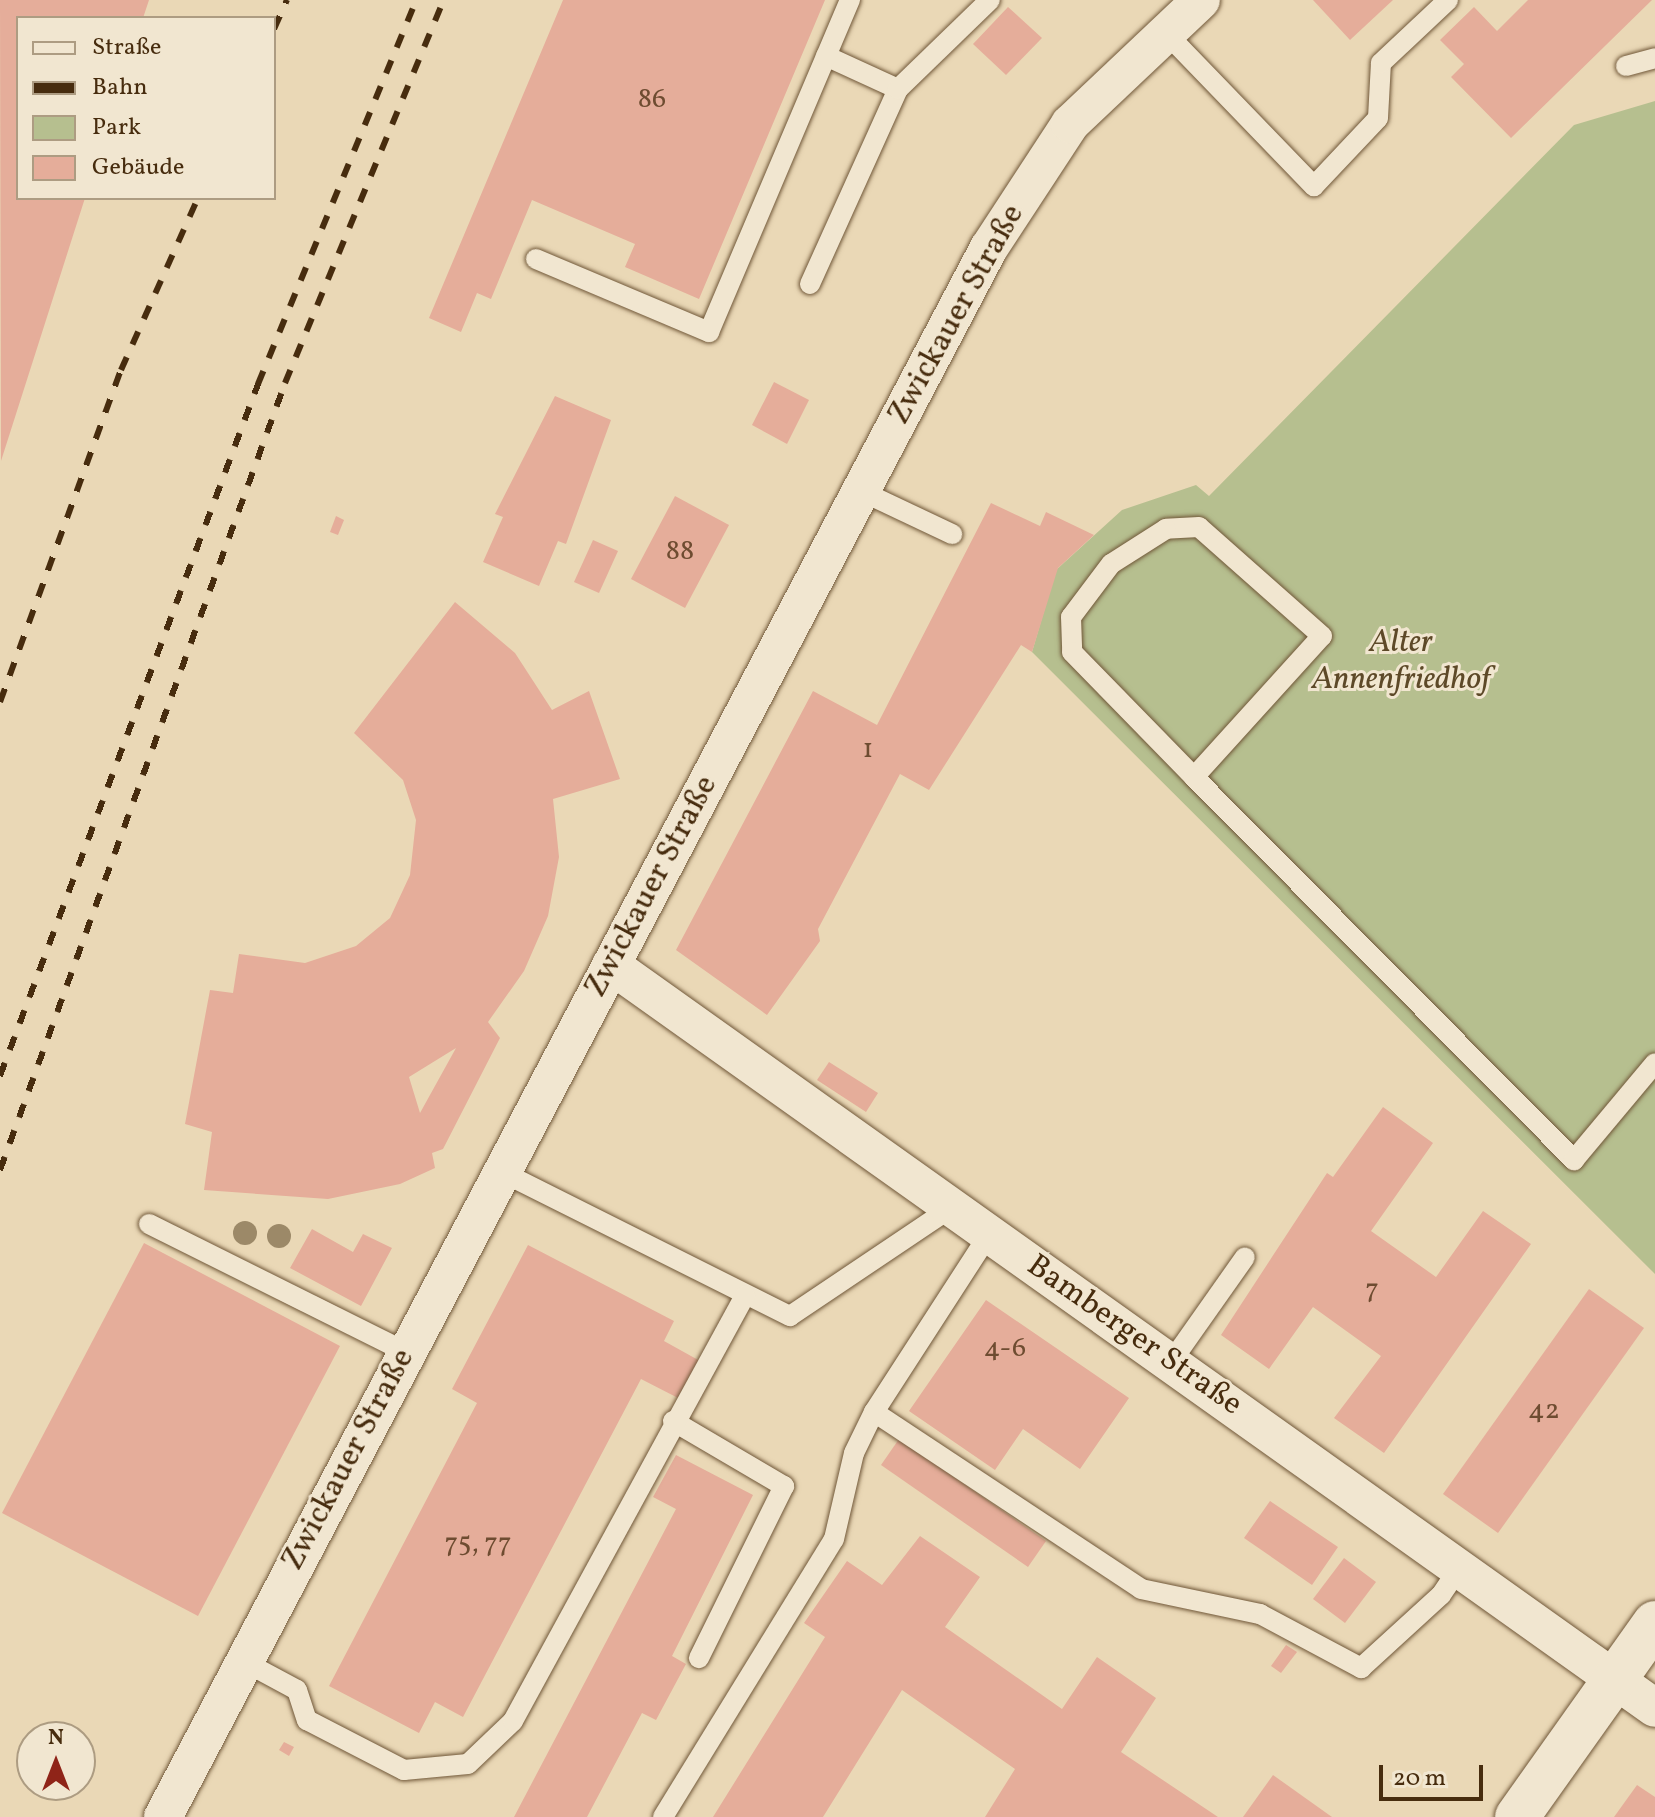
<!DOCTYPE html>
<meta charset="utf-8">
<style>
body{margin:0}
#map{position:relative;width:1655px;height:1817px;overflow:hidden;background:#ead8b6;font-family:Vollkorn,serif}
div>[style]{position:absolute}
.green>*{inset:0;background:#b6bf8f}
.building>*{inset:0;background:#e5ad9a}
.roads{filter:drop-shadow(0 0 2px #705738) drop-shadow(0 0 2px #705738)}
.service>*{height:20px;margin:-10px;padding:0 10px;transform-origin:10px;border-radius:10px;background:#f1e6d0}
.minor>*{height:38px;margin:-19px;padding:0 19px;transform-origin:19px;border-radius:19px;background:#f1e6d0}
.tertiary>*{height:44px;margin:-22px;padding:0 22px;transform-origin:22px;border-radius:22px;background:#f1e6d0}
.rail>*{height:6px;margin-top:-3px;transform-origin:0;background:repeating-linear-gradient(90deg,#472c0e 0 14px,transparent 0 28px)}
.trees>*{width:24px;height:24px;margin:-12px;border-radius:50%;background:#9c8968}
span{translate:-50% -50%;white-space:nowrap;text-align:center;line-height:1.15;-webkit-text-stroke:6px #f1e6d0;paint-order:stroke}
.number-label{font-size:28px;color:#6e4c31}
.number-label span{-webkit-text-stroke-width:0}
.street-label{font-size:32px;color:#472c0e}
.park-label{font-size:32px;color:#5d4928;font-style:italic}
.legend{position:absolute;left:16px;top:16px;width:260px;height:184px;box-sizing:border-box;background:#f1e6d0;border:2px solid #ad9c82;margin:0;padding:10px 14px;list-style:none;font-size:24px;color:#472c0e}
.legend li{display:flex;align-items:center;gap:16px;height:40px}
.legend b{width:40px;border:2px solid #ad9c82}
.north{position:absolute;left:16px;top:1721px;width:80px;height:80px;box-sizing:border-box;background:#f1e6d0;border:2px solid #ad9c82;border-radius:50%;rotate:0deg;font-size:22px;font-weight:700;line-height:32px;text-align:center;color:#472c0e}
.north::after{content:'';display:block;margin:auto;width:28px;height:36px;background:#8f2418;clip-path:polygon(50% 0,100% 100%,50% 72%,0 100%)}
.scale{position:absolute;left:1379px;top:1765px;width:104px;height:36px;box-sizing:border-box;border:4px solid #472c0e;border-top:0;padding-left:10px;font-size:24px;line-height:28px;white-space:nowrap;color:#472c0e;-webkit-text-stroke:6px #f1e6d0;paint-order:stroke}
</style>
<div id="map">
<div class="green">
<div style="clip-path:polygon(1655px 101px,1655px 1274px,1032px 652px,1056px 570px,1122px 510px,1196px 485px,1209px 496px,1574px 125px)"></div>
</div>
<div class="building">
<div style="clip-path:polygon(0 0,149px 0,143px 18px,18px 18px,18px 198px,85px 198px,1px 461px)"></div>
<div style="clip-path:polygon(563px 0,825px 0,699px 299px,625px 267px,635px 244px,532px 200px,491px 299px,477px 293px,461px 332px,429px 318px)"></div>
<div style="clip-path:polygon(1313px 0,1393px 0,1350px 40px)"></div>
<div style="clip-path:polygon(1528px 0,1652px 0,1511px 138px,1451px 77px,1464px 64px,1440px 40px,1474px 7px,1497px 31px)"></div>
<div style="clip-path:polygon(1008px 7px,1042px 38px,1006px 75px,973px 44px)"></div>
<div style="clip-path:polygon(774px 382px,809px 400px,787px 444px,752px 425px)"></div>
<div style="clip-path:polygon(555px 396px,611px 420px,566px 544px,558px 541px,539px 586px,483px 562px,503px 517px,495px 514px)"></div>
<div style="clip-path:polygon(675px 496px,729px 525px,685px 608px,631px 579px)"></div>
<div style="clip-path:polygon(991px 503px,1040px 526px,1046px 512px,1094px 535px,1058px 568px,1032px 652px,1021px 645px,929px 790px,900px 774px,818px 929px,820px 941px,767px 1015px,676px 950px,813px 691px,877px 725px)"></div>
<div style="clip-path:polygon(336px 516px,344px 520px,338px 535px,330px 532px)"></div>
<div style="clip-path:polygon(593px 540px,618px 551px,599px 593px,574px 582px)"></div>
<div style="clip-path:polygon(evenodd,455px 602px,515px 653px,552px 710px,589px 691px,620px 779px,553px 799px,559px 857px,548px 916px,524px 971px,488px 1022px,500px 1038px,443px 1149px,432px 1153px,435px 1168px,400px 1184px,328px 1199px,204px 1190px,212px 1132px,185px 1124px,210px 990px,233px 993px,239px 954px,305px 963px,356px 946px,390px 918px,410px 875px,416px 820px,403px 780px,354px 733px,455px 602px,456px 1048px,420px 1113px,409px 1077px,456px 1048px)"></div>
<div style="clip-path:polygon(829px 1062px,878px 1093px,866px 1112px,817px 1080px)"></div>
<div style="clip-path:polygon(1383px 1107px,1433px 1143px,1371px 1231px,1436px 1277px,1483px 1211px,1531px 1244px,1384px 1453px,1334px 1418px,1381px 1356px,1313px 1307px,1269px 1369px,1221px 1335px,1327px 1173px,1333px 1177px)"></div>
<div style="clip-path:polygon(312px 1229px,353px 1252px,363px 1234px,392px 1248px,361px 1306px,290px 1268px)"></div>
<div style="clip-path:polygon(144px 1243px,340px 1346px,198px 1616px,2px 1513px)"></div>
<div style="clip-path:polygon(528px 1245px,674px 1321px,664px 1341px,700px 1361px,680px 1399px,641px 1379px,463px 1717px,435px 1702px,419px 1733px,329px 1686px,477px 1403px,452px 1389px)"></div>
<div style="clip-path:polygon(1589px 1289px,1644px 1328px,1498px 1533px,1443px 1494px)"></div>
<div style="clip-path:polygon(986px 1300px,1129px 1398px,1080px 1469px,1023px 1429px,995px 1470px,909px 1411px)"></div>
<div style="clip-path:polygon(899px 1439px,1046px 1541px,1028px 1567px,881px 1465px)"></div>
<div style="clip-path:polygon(676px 1455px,753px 1495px,672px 1656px,686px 1664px,656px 1720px,642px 1713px,587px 1817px,514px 1817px,676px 1509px,653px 1497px)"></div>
<div style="clip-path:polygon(1270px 1501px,1338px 1547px,1312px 1585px,1244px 1538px)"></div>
<div style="clip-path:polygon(920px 1536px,980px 1577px,945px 1627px,1062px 1709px,1097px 1657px,1156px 1698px,1121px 1752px,1218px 1817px,985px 1817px,1015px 1769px,902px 1690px,823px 1817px,713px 1817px,825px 1637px,804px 1623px,847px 1561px,882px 1585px)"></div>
<div style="clip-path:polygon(1344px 1558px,1376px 1582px,1345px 1623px,1313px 1599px)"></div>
<div style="clip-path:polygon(1286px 1645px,1297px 1652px,1281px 1673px,1271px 1666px)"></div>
<div style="clip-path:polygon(284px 1742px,294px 1747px,289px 1756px,279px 1750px)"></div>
<div style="clip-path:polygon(1273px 1775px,1332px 1817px,1243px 1817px)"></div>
<div style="clip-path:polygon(1637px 1785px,1655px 1797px,1655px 1817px,1614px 1817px)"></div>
</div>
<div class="roads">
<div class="service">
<div style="left:1166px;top:33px;width:213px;rotate:46deg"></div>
<div style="left:1314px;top:186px;width:93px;rotate:-46.7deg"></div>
<div style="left:1378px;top:118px;width:55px;rotate:-86.9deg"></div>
<div style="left:1381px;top:63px;width:92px;rotate:-43.2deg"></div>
<div style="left:826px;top:56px;width:79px;rotate:24.6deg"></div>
<div style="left:1626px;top:66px;width:30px;rotate:-15deg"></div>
<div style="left:536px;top:259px;width:188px;rotate:22.9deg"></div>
<div style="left:709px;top:332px;width:361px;rotate:-67deg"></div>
<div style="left:810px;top:284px;width:214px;rotate:-65.7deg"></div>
<div style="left:898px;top:89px;width:128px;rotate:-44.1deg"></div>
<div style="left:861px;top:491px;width:101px;rotate:25.3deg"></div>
<div style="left:1194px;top:777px;width:190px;rotate:-47.8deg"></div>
<div style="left:1322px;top:636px;width:164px;rotate:-138.5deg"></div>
<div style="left:1199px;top:527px;width:33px;rotate:177deg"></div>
<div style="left:1166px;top:529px;width:65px;rotate:147.5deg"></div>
<div style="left:1111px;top:564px;width:66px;rotate:127deg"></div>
<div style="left:1071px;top:617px;width:35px;rotate:88deg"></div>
<div style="left:1072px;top:652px;width:175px;rotate:45.7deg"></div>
<div style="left:1194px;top:777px;width:540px;rotate:45.23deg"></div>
<div style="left:1574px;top:1160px;width:126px;rotate:-50.1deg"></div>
<div style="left:502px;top:1172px;width:322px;rotate:26.6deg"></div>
<div style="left:790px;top:1316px;width:195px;rotate:-33.9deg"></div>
<div style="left:149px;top:1224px;width:287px;rotate:26.5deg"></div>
<div style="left:1171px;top:1362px;width:128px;rotate:-54.8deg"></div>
<div style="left:874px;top:1412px;width:320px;rotate:33.5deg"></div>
<div style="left:1141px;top:1589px;width:122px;rotate:11.9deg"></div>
<div style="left:1260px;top:1614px;width:115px;rotate:28.1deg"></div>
<div style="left:1361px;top:1668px;width:108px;rotate:-42.4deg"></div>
<div style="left:1441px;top:1595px;width:32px;rotate:-56deg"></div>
<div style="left:673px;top:1421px;width:129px;rotate:30.4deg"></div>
<div style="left:784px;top:1486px;width:192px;rotate:116.3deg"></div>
<div style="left:243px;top:1661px;width:61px;rotate:28.2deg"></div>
<div style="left:297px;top:1690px;width:32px;rotate:72deg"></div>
<div style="left:307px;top:1720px;width:109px;rotate:27.3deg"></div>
<div style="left:404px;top:1770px;width:64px;rotate:-5.4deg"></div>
<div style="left:468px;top:1764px;width:62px;rotate:-43.7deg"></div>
<div style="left:513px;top:1721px;width:484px;rotate:-61.4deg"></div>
<div style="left:663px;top:1817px;width:326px;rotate:-58.4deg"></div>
<div style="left:834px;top:1539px;width:88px;rotate:-76.9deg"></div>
<div style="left:854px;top:1453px;width:46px;rotate:-64deg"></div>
<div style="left:874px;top:1412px;width:213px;rotate:-57.1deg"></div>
</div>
<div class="minor">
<div style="left:611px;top:965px;width:1281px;rotate:35.44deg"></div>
<div style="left:163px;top:1817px;width:1773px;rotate:-62.24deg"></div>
<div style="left:989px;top:248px;width:148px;rotate:-56.8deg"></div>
<div style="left:1070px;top:124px;width:180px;rotate:-43.4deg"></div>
</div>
<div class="tertiary">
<div style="left:1517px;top:1817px;width:238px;rotate:-54.6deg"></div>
</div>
</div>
<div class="rail">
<div style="left:274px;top:29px;width:32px;rotate:-66deg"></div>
<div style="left:0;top:702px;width:353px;rotate:-70deg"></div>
<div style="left:121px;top:370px;width:188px;rotate:-65.9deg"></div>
<div style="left:0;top:1076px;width:739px;rotate:-69.55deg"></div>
<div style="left:258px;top:384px;width:415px;rotate:-67.6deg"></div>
<div style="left:0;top:1170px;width:837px;rotate:-70.09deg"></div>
<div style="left:285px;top:383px;width:415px;rotate:-67.5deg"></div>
</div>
<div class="trees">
<div style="left:245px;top:1233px"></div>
<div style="left:279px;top:1236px"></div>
</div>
<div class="number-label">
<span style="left:652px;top:100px">86</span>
<span style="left:680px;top:552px">88</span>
<span style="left:868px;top:750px">1</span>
<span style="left:1372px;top:1290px">7</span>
<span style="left:1005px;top:1349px">4-6</span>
<span style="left:1544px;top:1411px">42</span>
<span style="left:478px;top:1544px">75, 77</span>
</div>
<div class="street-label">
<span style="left:957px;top:315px;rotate:-61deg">Zwickauer Straße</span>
<span style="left:652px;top:887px;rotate:-62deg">Zwickauer Straße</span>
<span style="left:1134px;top:1336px;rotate:35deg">Bamberger Straße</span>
<span style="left:349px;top:1460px;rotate:-62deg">Zwickauer Straße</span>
</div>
<div class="park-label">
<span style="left:1401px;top:662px">Alter<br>Annenfriedhof</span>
</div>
<ul class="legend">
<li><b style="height:10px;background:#f1e6d0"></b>Straße</li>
<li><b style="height:10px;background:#472c0e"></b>Bahn</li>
<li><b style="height:22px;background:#b6bf8f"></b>Park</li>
<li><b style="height:22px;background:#e5ad9a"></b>Gebäude</li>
</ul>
<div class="north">N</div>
<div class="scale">20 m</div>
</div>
